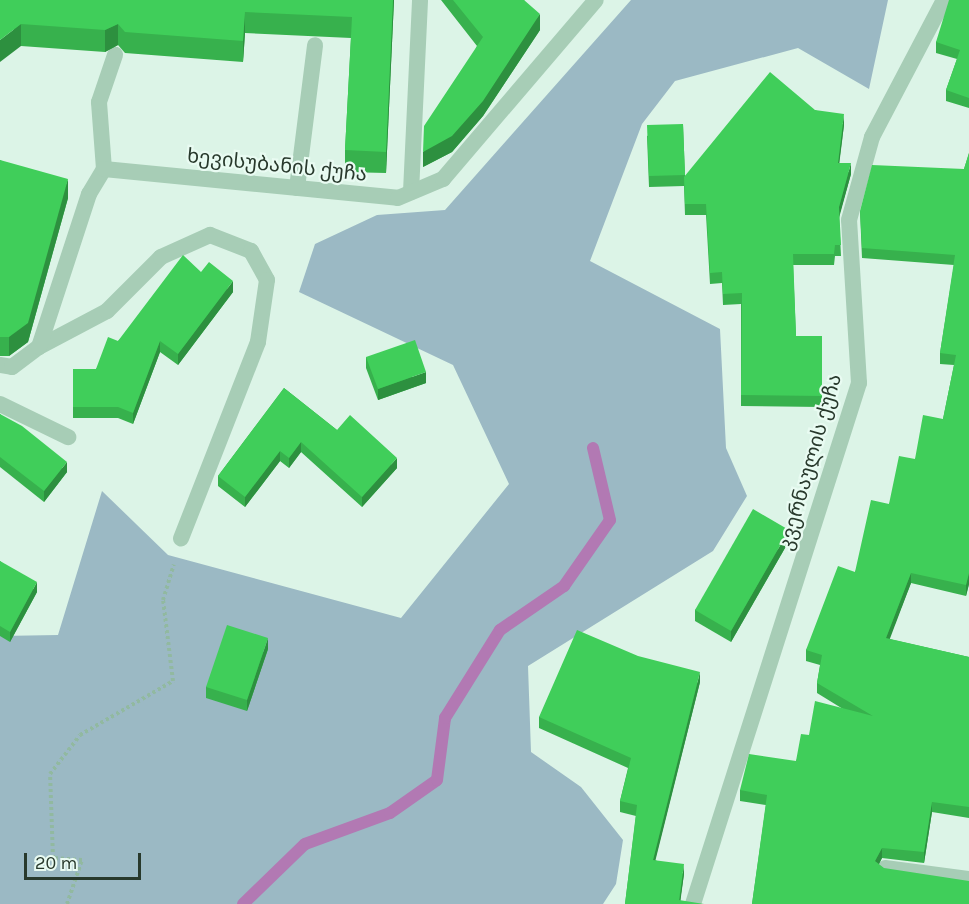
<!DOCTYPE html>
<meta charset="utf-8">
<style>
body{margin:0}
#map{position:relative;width:969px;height:904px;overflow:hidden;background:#dcf4e7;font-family:Karla,"Noto Sans Georgian",sans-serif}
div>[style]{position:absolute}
.green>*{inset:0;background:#9bb9c4}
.stream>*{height:12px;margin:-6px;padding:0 6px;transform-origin:6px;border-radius:6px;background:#b279b3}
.path>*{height:4px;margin-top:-2px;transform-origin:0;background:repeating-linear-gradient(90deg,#91b9a0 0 3px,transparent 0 6px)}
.service>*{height:16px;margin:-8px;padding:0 8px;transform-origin:8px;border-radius:8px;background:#a7cdb6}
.minor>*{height:16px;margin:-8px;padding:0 8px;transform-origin:8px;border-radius:8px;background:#a7cdb6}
.wall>*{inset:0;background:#37b14d}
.shaded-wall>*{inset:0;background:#2d903f}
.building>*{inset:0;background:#40ce5a}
span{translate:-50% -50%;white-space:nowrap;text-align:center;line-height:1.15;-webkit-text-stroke:4.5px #e9fbf2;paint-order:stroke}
.street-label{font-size:20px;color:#28392c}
.scale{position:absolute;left:24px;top:853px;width:117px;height:27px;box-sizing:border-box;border:3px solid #28392c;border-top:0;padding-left:8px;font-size:18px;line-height:21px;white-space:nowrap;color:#28392c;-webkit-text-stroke:4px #e9fbf2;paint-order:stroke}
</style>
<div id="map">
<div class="green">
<div style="clip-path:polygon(631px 0,888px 0,869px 89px,798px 48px,675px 81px,642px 124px,590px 261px,720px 329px,726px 448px,747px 496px,713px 551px,528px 666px,531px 752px,581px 787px,623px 840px,616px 884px,603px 904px,0 904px,0 636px,58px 635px,102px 491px,168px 555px,401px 618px,509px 484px,453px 365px,299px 292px,315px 244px,377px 215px,445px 210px)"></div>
</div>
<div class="stream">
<div style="left:243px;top:904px;width:86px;rotate:-44.1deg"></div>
<div style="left:305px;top:844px;width:90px;rotate:-20deg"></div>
<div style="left:390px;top:813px;width:57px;rotate:-35.1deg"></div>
<div style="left:437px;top:780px;width:63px;rotate:-82.6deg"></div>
<div style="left:445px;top:718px;width:104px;rotate:-58deg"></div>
<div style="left:500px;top:630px;width:78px;rotate:-34.5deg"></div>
<div style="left:564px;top:586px;width:80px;rotate:-55.1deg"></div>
<div style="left:610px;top:520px;width:74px;rotate:-103.3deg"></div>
</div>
<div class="path">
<div style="left:67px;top:904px;width:46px;rotate:-71.2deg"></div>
<div style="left:82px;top:860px;width:29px;rotate:-176deg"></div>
<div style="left:53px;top:858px;width:84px;rotate:-92deg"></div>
<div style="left:50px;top:774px;width:49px;rotate:-52.4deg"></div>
<div style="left:80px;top:735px;width:108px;rotate:-30.1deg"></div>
<div style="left:173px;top:681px;width:82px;rotate:-97deg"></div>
<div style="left:163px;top:600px;width:37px;rotate:-73deg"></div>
</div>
<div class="service">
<div style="left:104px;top:169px;width:67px;rotate:-94.3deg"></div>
<div style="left:99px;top:102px;width:50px;rotate:-71.2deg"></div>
<div style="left:297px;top:188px;width:144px;rotate:-82.8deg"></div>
<div style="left:411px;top:192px;width:192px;rotate:-87.3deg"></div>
<div style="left:39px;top:347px;width:77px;rotate:-27.9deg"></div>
<div style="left:107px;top:311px;width:76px;rotate:-45deg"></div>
<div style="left:161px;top:257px;width:54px;rotate:-24.2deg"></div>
<div style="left:210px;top:235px;width:44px;rotate:21.3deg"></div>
<div style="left:251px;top:251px;width:33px;rotate:61deg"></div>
<div style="left:267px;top:280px;width:63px;rotate:98.3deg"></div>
<div style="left:258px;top:342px;width:211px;rotate:111.4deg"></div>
<div style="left:0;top:404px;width:76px;rotate:25.9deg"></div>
<div style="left:885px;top:868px;width:85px;rotate:7.5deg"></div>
</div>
<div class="minor">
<div style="left:0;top:365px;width:12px;rotate:9deg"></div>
<div style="left:12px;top:367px;width:34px;rotate:-37deg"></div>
<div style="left:39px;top:347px;width:161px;rotate:-71.9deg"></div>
<div style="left:89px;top:194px;width:29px;rotate:-59deg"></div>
<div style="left:104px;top:169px;width:295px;rotate:5.6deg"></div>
<div style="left:398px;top:198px;width:49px;rotate:-22.9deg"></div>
<div style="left:443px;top:179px;width:235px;rotate:-49.5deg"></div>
<div style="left:693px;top:904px;width:547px;rotate:-72.33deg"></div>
<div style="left:859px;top:383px;width:163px;rotate:-93.5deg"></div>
<div style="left:849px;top:220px;width:86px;rotate:-74.5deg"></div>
<div style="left:872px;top:137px;width:155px;rotate:-62.3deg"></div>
</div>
<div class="wall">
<div style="clip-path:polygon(0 0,394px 0,386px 173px,345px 172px,345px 150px,351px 38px,245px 33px,243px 62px,125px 53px,118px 45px,105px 52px,21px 46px)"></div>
<div style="clip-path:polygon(441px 0,524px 0,540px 30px,483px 116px,452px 152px,423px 167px,477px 46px)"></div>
<div style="clip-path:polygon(969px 0,969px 108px,946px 101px,946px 90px,957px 59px,936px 53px,936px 42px)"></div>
<div style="clip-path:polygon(815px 110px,844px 125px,839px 163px,851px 174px,839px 216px,841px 256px,835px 256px,834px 265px,793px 265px,796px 336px,822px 336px,822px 407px,741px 406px,741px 304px,723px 305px,722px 283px,710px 284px,706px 215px,685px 215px,684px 186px,649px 187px,647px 136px,683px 124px,685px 176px)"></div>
<div style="clip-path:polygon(969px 153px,969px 584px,966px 596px,911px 583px,889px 639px,969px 657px,969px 818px,932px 812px,924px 863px,882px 858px,879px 864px,752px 904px,766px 805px,740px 801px,740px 790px,796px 761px,809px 735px,843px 709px,817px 693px,817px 683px,820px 665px,806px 661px,806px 650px,855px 572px,889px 504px,915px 459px,943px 419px,954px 365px,940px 364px,940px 353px,954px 265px,862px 258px,860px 211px,964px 169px)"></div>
<div style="clip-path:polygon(0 160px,68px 198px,28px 342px,9px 356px,0 356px)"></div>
<div style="clip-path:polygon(201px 272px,233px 292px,178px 365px,160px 352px,133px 424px,118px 418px,73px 418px,73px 369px,96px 369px,118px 341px)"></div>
<div style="clip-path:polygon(366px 357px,426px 383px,378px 400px,366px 368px)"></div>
<div style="clip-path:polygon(284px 388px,337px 430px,397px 468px,362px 507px,301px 452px,289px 468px,280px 461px,245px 507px,218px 486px,218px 476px)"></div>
<div style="clip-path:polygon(0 414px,67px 472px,44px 502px,0 467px)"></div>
<div style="clip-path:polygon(789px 541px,731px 642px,695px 621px,695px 610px)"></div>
<div style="clip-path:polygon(0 561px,37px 592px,10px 642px,0 636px)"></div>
<div style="clip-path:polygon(268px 649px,247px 711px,206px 698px,206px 687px)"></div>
<div style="clip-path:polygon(700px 682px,655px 860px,684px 874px,680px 901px,625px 904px,636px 816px,620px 812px,620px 801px,628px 768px,539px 728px,539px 717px)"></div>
</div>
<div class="shaded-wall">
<div style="clip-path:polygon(393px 0,394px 0,386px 173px,386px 152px)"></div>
<div style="clip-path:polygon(245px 12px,245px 33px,243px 62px,243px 41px)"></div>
<div style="clip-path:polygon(540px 14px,540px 30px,483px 116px,452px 152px,423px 167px,423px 152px)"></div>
<div style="clip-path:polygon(21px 24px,21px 46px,0 62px,0 40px)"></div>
<div style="clip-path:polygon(118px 24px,118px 45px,105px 52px,105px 30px)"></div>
<div style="clip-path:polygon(844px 114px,844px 125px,838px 174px,838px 163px)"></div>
<div style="clip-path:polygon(851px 163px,851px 174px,839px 218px,839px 207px)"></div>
<div style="clip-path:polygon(68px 179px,68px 198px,28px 342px,9px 356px,9px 337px)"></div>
<div style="clip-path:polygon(233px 281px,233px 292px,178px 365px,178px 354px)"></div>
<div style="clip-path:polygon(160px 341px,160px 352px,133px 424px,133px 413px)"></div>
<div style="clip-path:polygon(426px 372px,426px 383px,378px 400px,378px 389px)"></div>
<div style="clip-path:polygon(301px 442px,301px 452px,289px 468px,289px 458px)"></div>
<div style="clip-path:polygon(280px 451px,280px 461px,245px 507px,245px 497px)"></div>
<div style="clip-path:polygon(397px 458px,397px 468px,362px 507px,362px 497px)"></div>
<div style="clip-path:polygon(67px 462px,67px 472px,44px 502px,44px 491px)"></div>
<div style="clip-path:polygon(789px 530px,789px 541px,731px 642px,731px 631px)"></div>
<div style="clip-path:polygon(911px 573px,911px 583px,886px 649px,886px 638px)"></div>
<div style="clip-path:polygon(969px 573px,969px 584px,966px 596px,966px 585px)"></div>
<div style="clip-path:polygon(37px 582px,37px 592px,10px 642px,10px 632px)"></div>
<div style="clip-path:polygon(268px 638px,268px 649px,247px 711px,247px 700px)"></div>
<div style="clip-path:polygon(700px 672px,700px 682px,653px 870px,653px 860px)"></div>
<div style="clip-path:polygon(932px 802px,932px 812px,924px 863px,924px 852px)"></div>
<div style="clip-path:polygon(882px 848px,882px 858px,875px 871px,875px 861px)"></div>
<div style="clip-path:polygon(684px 864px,684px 874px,680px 904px,679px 904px)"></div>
</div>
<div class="building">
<div style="clip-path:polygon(0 0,393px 0,386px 152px,345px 150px,352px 17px,245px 12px,243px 41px,125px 32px,118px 24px,105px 30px,21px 24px,0 40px)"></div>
<div style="clip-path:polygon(453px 0,524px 0,540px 14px,483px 101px,452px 136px,423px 152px,424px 126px,483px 37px)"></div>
<div style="clip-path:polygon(949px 0,969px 0,969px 98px,946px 90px,960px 50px,936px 42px)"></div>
<div style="clip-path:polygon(770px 72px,815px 110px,844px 114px,838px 163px,851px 163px,839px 207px,841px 245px,835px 245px,834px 254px,793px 254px,796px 336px,822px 336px,822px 396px,741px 395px,742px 293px,723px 294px,722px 272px,710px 273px,706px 204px,685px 204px,684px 177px)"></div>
<div style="clip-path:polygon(683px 124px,685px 175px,649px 176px,647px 125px)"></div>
<div style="clip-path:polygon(969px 153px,969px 573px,966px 585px,911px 573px,886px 638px,969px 657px,969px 807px,932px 802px,924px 852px,882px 848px,875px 861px,884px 868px,969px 881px,969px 904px,752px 904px,767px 795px,740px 790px,749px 754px,796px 761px,801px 734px,809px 735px,815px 701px,873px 716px,817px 683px,822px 655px,806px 650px,838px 566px,855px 572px,871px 500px,889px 504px,899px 456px,915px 459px,923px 415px,943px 419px,956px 355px,940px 353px,955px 255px,862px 248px,860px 211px,872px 165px,964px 169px)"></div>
<div style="clip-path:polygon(0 160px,68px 179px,28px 323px,9px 337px,0 337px)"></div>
<div style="clip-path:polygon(183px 255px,201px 272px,209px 262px,233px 281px,178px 354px,160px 341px,133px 413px,118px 407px,73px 407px,73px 369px,96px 369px,108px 337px,118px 341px)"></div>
<div style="clip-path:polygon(415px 340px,426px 372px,378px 389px,366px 357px)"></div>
<div style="clip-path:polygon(284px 388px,337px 430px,350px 415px,397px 458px,362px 497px,301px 442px,289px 458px,280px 451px,245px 497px,218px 476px)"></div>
<div style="clip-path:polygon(0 414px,22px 426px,67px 462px,44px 491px,0 457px)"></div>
<div style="clip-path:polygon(753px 509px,789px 530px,731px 631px,695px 610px)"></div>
<div style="clip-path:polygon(0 561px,37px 582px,10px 632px,0 626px)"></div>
<div style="clip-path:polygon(227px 625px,268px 638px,247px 700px,206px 687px)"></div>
<div style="clip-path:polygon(577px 630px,638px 656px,700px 672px,653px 860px,684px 864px,679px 900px,704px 904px,625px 904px,637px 805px,620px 801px,631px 758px,539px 717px)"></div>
</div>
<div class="street-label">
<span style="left:277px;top:165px;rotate:6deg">ხევისუბანის ქუჩა</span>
<span style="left:810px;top:462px;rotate:-74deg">კვერნაულის ქუჩა</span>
</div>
<div class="scale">20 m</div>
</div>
